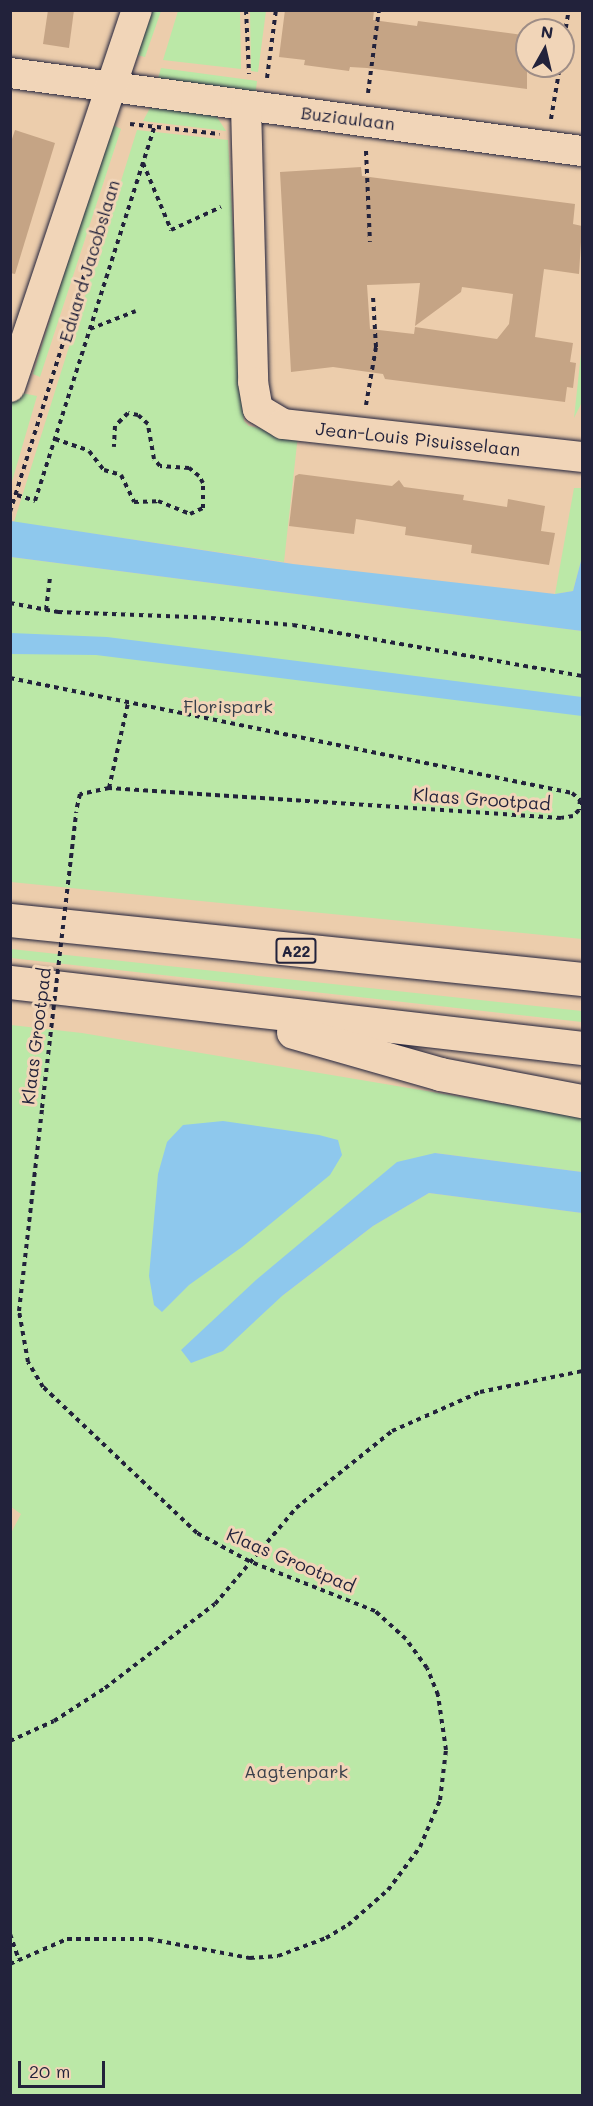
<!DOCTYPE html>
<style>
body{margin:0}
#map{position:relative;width:593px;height:2106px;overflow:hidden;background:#eccdac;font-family:Mali,sans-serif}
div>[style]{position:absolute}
.green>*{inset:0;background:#bbe8a7}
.water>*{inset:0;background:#8ec8ed}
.building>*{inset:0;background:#c5a485}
.path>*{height:4px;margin-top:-2px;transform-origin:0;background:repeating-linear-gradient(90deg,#22223b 0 4.5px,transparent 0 9px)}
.roads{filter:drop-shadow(0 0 2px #22223b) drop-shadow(0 0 2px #22223b)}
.street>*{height:30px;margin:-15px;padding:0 15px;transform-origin:15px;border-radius:15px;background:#f1d5b8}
.highway>*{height:33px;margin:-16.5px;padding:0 16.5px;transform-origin:16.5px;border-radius:16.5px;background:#f1d5b8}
.path-bridge>*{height:4px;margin-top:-2px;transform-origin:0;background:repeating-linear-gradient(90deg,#22223b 0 4.5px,transparent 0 9px)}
span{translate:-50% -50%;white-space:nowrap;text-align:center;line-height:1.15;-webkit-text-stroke:6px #f1d5b8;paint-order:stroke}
.shield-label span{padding:2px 4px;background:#f1d5b8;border:2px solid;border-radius:4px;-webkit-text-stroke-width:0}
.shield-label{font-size:16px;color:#22223b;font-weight:700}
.street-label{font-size:18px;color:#22223b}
.park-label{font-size:18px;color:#39404b}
.frame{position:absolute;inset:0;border:12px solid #22223b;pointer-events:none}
.north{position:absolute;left:515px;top:18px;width:60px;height:60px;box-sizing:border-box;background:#f1d5b8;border:2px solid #9e8d86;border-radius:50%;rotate:8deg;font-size:16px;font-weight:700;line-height:24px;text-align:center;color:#22223b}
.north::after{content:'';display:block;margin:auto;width:21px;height:27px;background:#22223b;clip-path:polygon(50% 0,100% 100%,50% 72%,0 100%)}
.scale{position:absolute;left:18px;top:2061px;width:87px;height:27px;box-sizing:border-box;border:3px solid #22223b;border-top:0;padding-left:8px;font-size:18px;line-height:21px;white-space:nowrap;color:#22223b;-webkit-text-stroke:4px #f1d5b8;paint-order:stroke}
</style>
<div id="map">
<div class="green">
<div style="clip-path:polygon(151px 11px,161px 11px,145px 57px,137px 55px)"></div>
<div style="clip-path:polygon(178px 11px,240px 11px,241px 69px,163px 60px)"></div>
<div style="clip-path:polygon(250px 11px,266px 11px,258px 72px,251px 71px)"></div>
<div style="clip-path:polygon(161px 68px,257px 81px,255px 97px,157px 82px)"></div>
<div style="clip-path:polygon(150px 108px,215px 114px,226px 131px,143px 121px)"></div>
<div style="clip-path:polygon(111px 124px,121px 129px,40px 377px,33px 374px)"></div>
<div style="clip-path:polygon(137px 130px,228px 140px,244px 421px,249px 426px,298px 435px,284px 562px,14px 522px)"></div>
<div style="clip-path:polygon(582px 344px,582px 402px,574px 418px)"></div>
<div style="clip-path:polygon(17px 392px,37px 396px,11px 485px,11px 398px)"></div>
<div style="clip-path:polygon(574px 488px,582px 488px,582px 557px,573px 591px,555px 594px)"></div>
<div style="clip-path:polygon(11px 557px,582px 631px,582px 939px,11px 882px)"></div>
<div style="clip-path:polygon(11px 949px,582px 1011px,582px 1022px,11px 958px)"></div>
<div style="clip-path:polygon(11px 1025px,82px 1033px,582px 1117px,582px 1172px,435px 1153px,313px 1232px,282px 1296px,373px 1226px,429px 1193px,582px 1213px,582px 2095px,11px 2095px,10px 1535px,21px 1514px,10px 1506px)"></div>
</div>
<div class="water">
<div style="clip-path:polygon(11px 521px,293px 564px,555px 594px,573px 591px,582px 557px,582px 631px,11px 557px)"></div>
<div style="clip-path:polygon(11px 633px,107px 637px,582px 697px,582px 716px,96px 655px,11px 654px)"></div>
<div style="clip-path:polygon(223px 1121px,319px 1135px,338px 1140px,342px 1155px,330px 1175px,242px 1247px,189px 1285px,162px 1312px,154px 1305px,149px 1276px,158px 1174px,167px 1142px,183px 1125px)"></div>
<div style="clip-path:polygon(435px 1153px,582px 1172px,582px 1213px,429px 1193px,373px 1226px,282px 1296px,223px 1351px,191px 1363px,181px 1350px,256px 1280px,397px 1162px)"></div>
</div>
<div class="building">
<div style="clip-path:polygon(48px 10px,74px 10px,69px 48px,43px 44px)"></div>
<div style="clip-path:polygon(285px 10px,374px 10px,373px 20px,417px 26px,418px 21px,523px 35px,522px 42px,527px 43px,527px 89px,367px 68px,350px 67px,349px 71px,304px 65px,305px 60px,279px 57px)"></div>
<div style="clip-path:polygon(15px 130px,55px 143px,15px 274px,10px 273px,10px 145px)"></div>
<div style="clip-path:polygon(evenodd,361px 167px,362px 176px,575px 204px,573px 224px,582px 226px,579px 274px,544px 269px,535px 337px,573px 343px,570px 362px,576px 363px,573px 388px,567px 387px,565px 402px,385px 379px,383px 374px,333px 367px,291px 372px,280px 172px,361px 167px,420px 283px,415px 326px,461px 292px,462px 287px,513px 294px,509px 324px,497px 339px,415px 327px,414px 334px,370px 329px,367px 285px,420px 283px)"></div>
<div style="clip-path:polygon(299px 474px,392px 486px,399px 480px,404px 487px,464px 495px,463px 500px,507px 507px,508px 499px,545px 506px,541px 531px,555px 533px,549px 565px,471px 553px,472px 545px,405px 535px,406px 527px,356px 519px,354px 534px,289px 526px,295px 476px)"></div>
</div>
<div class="path">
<div style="left:246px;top:10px;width:64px;rotate:87.3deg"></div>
<div style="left:563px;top:46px;width:36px;rotate:-81deg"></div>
<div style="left:267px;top:78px;width:69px;rotate:-82.5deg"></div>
<div style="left:368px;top:93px;width:84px;rotate:-82.5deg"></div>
<div style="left:551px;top:119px;width:54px;rotate:-80.4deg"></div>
<div style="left:130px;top:124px;width:90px;rotate:6.4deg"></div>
<div style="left:366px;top:151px;width:91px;rotate:87.5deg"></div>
<div style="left:143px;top:163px;width:73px;rotate:67.3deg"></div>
<div style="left:171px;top:230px;width:55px;rotate:-24.7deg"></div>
<div style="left:90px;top:329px;width:49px;rotate:-21.4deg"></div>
<div style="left:366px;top:405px;width:59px;rotate:-80.2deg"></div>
<div style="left:376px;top:347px;width:51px;rotate:-93.4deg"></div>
<div style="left:55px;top:439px;width:36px;rotate:19deg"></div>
<div style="left:89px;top:451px;width:24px;rotate:52deg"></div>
<div style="left:104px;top:470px;width:18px;rotate:16deg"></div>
<div style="left:121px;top:475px;width:30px;rotate:64deg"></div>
<div style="left:134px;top:502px;width:24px;rotate:-2deg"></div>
<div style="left:158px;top:501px;width:35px;rotate:22deg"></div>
<div style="left:190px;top:514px;width:14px;rotate:-25deg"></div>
<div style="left:203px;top:508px;width:25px;rotate:-90deg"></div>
<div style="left:203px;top:483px;width:8px;rotate:-120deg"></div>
<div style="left:199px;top:476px;width:13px;rotate:-141deg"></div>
<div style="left:189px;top:468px;width:29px;rotate:-176deg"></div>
<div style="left:160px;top:466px;width:9px;rotate:-131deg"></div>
<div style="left:154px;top:459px;width:36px;rotate:-100deg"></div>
<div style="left:148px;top:424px;width:13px;rotate:-138deg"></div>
<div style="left:138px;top:415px;width:10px;rotate:-169deg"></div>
<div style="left:128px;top:413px;width:18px;rotate:135deg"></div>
<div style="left:115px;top:426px;width:21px;rotate:93deg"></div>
<div style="left:17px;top:495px;width:19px;rotate:18deg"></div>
<div style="left:35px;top:501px;width:392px;rotate:-72.3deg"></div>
<div style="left:10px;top:512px;width:338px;rotate:-72.6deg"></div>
<div style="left:10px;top:603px;width:49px;rotate:10.6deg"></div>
<div style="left:58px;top:612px;width:153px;rotate:2.2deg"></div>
<div style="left:211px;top:618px;width:82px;rotate:4.9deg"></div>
<div style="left:293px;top:625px;width:293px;rotate:10deg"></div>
<div style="left:46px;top:610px;width:32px;rotate:-83deg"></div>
<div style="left:10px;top:678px;width:574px;rotate:11.56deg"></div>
<div style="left:572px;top:793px;width:11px;rotate:41deg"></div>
<div style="left:580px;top:800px;width:10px;rotate:96deg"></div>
<div style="left:579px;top:810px;width:8px;rotate:135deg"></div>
<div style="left:573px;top:816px;width:12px;rotate:171deg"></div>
<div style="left:561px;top:818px;width:453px;rotate:-176.2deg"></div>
<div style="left:109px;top:788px;width:30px;rotate:168deg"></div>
<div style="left:80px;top:794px;width:18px;rotate:103deg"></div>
<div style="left:109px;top:788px;width:87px;rotate:-77.4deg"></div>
<div style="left:10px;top:1741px;width:48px;rotate:-24.4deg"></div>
<div style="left:54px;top:1721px;width:61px;rotate:-32.9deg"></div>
<div style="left:105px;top:1688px;width:138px;rotate:-37.4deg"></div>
<div style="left:215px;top:1604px;width:126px;rotate:-49.8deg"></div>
<div style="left:296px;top:1508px;width:123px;rotate:-38.7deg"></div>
<div style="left:392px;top:1431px;width:96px;rotate:-23.9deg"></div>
<div style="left:480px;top:1392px;width:104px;rotate:-11.6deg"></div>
<div style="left:10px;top:1934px;width:28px;rotate:71deg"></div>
<div style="left:10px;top:1964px;width:62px;rotate:-23.7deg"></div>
<div style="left:67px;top:1939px;width:82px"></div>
<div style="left:149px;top:1939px;width:103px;rotate:10.7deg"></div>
<div style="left:250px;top:1958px;width:28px;rotate:-4deg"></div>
<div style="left:278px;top:1956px;width:51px;rotate:-20.6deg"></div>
<div style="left:326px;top:1938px;width:26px;rotate:-31deg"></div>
<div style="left:348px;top:1925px;width:53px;rotate:-41.2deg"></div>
<div style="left:388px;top:1890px;width:54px;rotate:-53.3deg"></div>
<div style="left:420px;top:1847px;width:51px;rotate:-66.9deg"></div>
<div style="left:440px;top:1800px;width:50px;rotate:-83.2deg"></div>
<div style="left:446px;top:1750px;width:56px;rotate:-98.3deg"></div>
<div style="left:438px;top:1695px;width:29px;rotate:-112deg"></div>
<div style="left:427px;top:1668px;width:36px;rotate:-126deg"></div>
<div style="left:406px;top:1639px;width:42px;rotate:-137.9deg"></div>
<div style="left:375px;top:1611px;width:136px;rotate:-158.4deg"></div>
<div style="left:249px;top:1561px;width:59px;rotate:-151.7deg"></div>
<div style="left:197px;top:1533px;width:212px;rotate:-136.5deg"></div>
<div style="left:43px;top:1387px;width:29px;rotate:-121deg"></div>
<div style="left:28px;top:1362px;width:52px;rotate:-100deg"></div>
<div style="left:19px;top:1311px;width:204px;rotate:-83.5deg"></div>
</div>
<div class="roads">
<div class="street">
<div style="left:10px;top:73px;width:577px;rotate:7.77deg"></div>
<div style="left:246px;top:106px;width:276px;rotate:88.5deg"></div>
<div style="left:253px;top:382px;width:27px;rotate:80deg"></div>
<div style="left:258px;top:409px;width:29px;rotate:31deg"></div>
<div style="left:283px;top:424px;width:301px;rotate:6.3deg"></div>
<div style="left:10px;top:387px;width:398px;rotate:-71.4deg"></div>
</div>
<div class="highway">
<div style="left:10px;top:920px;width:575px;rotate:5.89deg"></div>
<div style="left:10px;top:982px;width:576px;rotate:6.58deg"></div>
<div style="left:293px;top:1032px;width:153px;rotate:15.9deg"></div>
<div style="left:440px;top:1074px;width:145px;rotate:10.8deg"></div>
</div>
</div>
<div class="path-bridge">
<div style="left:42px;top:1108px;width:298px;rotate:-83.4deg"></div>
</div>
<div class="shield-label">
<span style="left:296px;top:951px">A22</span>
</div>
<div class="street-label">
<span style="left:348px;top:118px;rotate:7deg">Buziaulaan</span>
<span style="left:89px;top:261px;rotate:-73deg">Eduard Jacobslaan</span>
<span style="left:418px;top:439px;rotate:6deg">Jean-Louis Pisuisselaan</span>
<span style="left:482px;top:799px;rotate:4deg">Klaas Grootpad</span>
<span style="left:36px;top:1036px;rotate:-83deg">Klaas Grootpad</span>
<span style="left:291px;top:1560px;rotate:23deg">Klaas Grootpad</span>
</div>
<div class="park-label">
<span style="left:228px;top:706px">Florispark</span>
<span style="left:296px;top:1771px">Aagtenpark</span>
</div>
<div class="frame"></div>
<div class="north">N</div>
<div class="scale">20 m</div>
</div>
